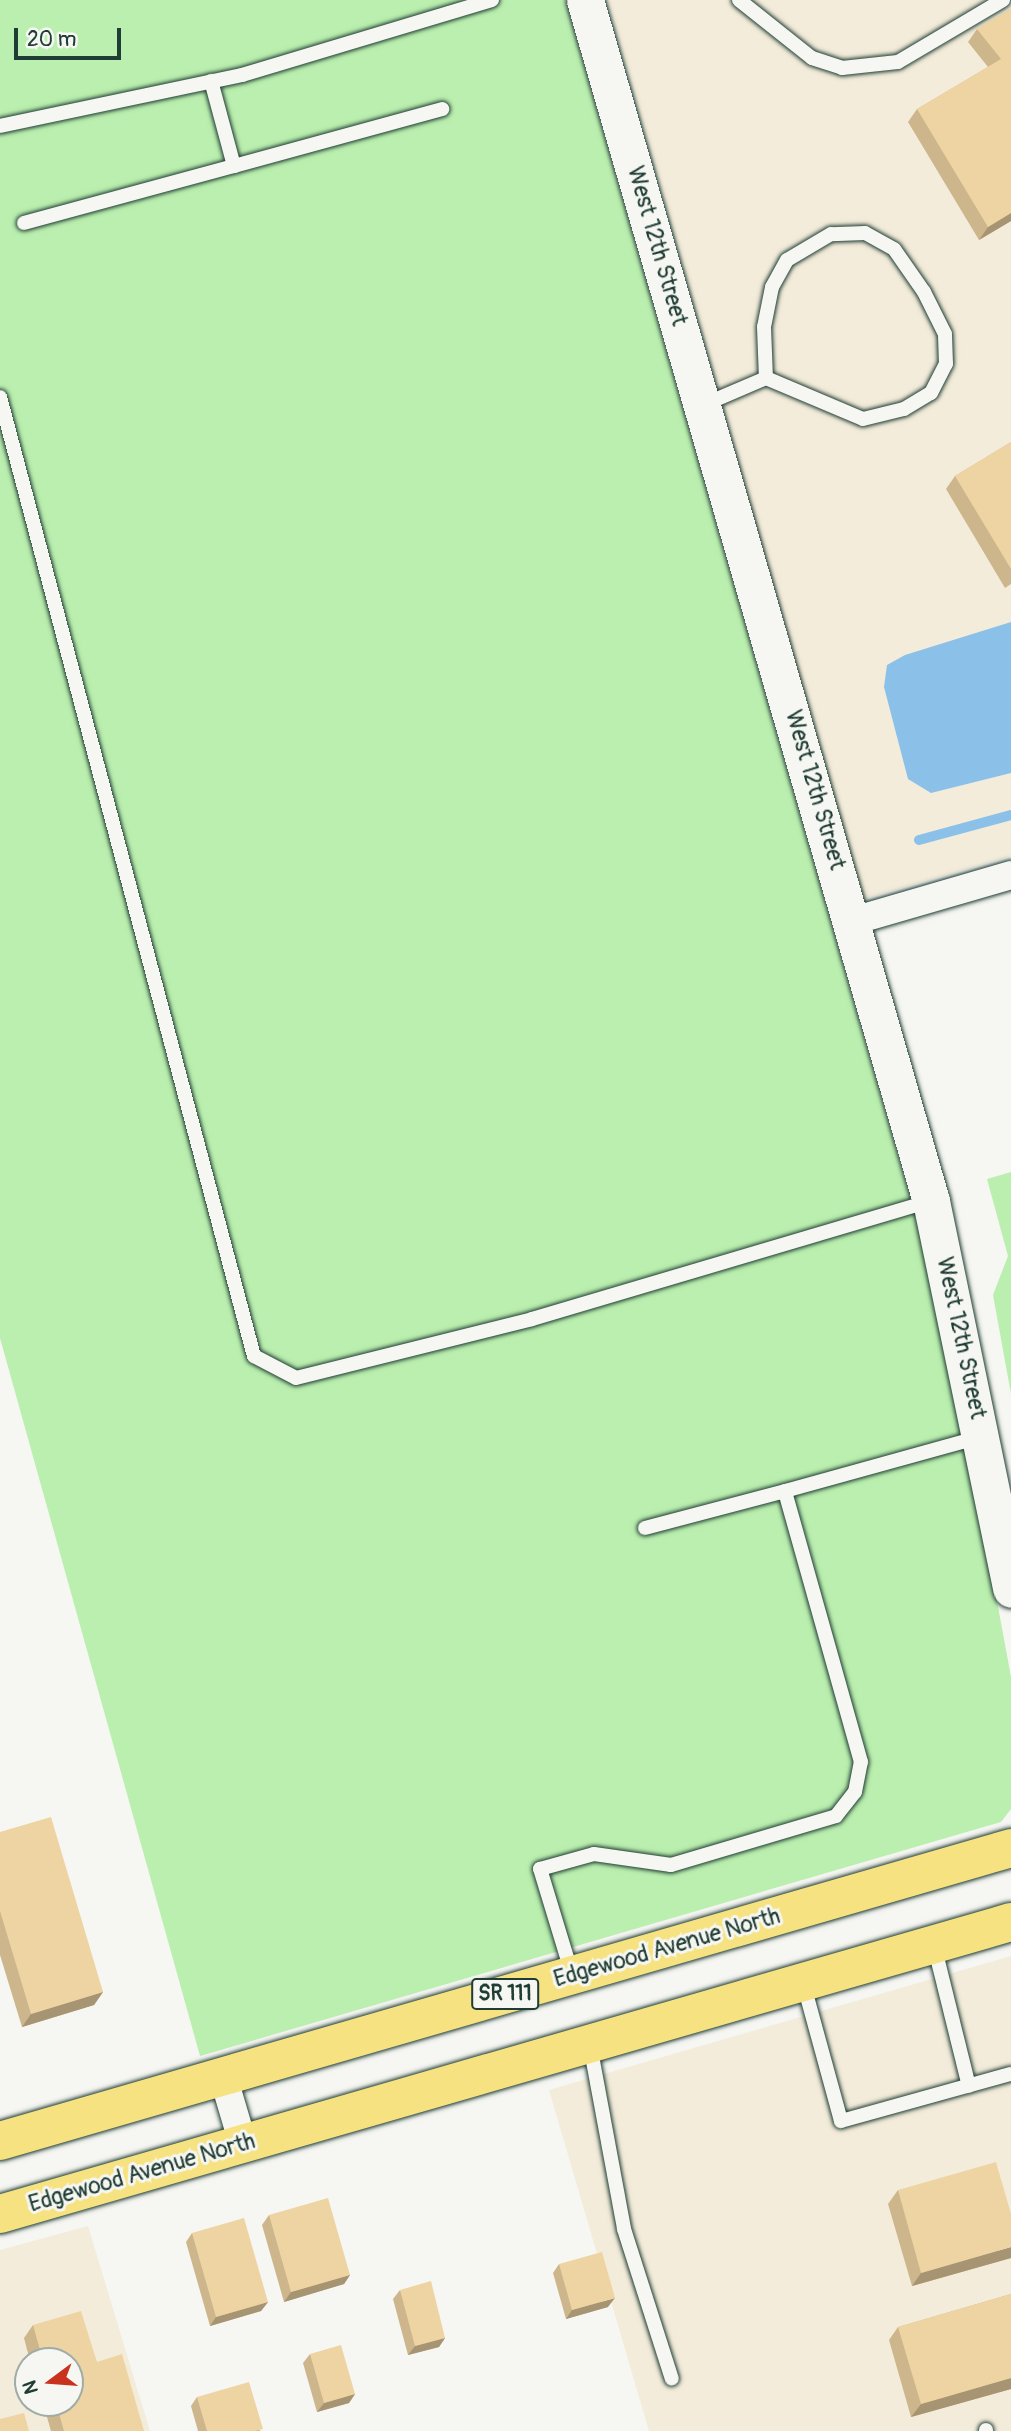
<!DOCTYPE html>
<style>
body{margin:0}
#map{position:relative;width:1011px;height:2431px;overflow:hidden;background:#f6f6f2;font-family:Pangolin,sans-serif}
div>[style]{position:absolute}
.built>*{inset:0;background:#f4ecda}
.green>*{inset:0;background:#bbefaf}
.water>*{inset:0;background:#8bc0e8}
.stream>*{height:10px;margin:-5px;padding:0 5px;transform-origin:5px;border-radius:5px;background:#8bc0e8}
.roads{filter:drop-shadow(0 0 2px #1f3d34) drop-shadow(0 0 2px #1f3d34)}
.service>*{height:14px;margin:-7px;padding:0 7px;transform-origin:7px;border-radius:7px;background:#f6f6f2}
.minor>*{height:28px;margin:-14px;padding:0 14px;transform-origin:14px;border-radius:14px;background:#f6f6f2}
.tertiary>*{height:37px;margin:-18.5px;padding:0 18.5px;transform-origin:18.5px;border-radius:18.5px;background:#f6f6f2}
.primary>*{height:38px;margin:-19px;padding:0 19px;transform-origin:19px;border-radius:19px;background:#f7e281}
.wall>*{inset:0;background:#cdb68c}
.shaded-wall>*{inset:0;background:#a79472}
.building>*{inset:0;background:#eed4a3}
span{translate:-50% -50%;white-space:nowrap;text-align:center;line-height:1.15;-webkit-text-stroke:6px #f6f6f2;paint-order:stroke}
.shield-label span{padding:2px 5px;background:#f6f6f2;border:2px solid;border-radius:5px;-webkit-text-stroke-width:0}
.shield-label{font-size:21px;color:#1f3d34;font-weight:700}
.street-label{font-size:23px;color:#1f3d34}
.north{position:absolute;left:14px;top:2347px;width:70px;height:70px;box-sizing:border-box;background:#f6f6f2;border:2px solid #a0aca6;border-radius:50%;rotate:254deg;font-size:19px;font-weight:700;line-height:28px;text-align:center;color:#1f3d34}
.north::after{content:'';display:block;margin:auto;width:24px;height:32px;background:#c8321e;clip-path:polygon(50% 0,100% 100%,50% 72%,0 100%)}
.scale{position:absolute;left:14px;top:28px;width:107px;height:32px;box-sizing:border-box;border:4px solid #1f3d34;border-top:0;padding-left:9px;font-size:21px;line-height:24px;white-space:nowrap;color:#1f3d34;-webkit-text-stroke:5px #f6f6f2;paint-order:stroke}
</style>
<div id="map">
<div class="built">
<div style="clip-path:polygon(607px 0,1011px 0,1011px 856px,863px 899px)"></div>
<div style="clip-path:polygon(1011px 1956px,1011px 2431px,649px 2431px,549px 2090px)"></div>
<div style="clip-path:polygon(evenodd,88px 2226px,150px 2431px,0 2431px,0 2250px,88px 2226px,28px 2361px,70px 2361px,70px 2403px,28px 2403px,28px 2361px)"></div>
</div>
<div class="green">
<div style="clip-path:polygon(0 0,565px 0,914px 1212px,959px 1396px,1011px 1677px,1011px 1809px,1001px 1822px,200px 2056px,0 1338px)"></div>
<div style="clip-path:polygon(1011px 1172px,1011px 1394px,993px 1295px,1008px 1256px,987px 1179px)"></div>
</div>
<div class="water">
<div style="clip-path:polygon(1011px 622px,1011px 773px,931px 793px,908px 779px,884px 687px,887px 665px,905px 655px)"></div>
</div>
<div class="stream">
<div style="left:919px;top:840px;width:95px;rotate:-15.2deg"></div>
</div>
<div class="roads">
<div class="service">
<div style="left:739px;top:0;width:93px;rotate:38.5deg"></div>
<div style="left:812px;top:58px;width:32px;rotate:18deg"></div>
<div style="left:842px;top:68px;width:56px;rotate:-6.1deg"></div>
<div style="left:898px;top:62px;width:122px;rotate:-30.6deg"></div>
<div style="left:0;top:126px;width:247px;rotate:-11.9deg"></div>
<div style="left:242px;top:75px;width:261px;rotate:-16.7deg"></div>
<div style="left:234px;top:166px;width:216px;rotate:-15.3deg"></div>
<div style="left:24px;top:223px;width:218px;rotate:-15.2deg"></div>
<div style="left:234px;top:166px;width:88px;rotate:-105.1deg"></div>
<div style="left:0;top:397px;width:992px;rotate:75.17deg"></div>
<div style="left:254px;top:1356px;width:47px;rotate:27.6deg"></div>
<div style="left:296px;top:1378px;width:243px;rotate:-14deg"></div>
<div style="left:532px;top:1319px;width:416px;rotate:-16.5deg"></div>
<div style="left:703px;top:405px;width:69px;rotate:-23.2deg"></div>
<div style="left:766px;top:378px;width:105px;rotate:22.9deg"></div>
<div style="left:863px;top:419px;width:42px;rotate:-13.7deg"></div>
<div style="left:904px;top:409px;width:31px;rotate:-31deg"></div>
<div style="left:931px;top:393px;width:33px;rotate:-63deg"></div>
<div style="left:946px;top:364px;width:30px;rotate:-92deg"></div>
<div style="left:945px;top:334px;width:47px;rotate:-116.6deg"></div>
<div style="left:924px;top:292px;width:52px;rotate:-124.9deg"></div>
<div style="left:894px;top:249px;width:33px;rotate:-151deg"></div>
<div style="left:865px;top:233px;width:34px;rotate:178deg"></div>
<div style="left:831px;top:234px;width:51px;rotate:149.4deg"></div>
<div style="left:787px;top:260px;width:31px;rotate:119deg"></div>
<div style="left:772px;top:287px;width:41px;rotate:101.3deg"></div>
<div style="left:764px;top:327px;width:51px;rotate:87.8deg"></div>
<div style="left:645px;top:1528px;width:145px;rotate:-14.8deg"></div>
<div style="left:934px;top:1945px;width:145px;rotate:76.1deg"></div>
<div style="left:572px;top:1974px;width:110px;rotate:-106.9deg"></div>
<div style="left:540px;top:1869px;width:56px;rotate:-15.5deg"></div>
<div style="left:594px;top:1854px;width:78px;rotate:8.1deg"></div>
<div style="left:671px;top:1865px;width:172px;rotate:-16.5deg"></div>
<div style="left:836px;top:1816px;width:31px;rotate:-52deg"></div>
<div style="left:855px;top:1792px;width:31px;rotate:-79deg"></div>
<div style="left:861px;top:1762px;width:281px;rotate:-105.7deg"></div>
<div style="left:785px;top:1491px;width:202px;rotate:-15.5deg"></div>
<div style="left:803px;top:1982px;width:144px;rotate:74.7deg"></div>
<div style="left:841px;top:2121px;width:176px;rotate:-15.5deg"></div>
<div style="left:590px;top:2045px;width:187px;rotate:79.5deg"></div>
<div style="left:624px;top:2229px;width:157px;rotate:72.3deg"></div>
<div style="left:986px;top:2430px;width:1px;rotate:90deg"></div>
</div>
<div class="minor">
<div style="left:853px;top:921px;width:165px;rotate:-16.2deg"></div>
<div style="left:223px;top:2076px;width:71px;rotate:73.6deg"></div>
</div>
<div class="tertiary">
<div style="left:585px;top:0;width:1250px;rotate:73.93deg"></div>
<div style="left:931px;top:1201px;width:396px;rotate:78.3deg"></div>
</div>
<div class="primary">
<div style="left:0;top:2141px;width:1053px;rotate:-16.16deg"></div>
<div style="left:0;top:2214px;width:1052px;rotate:-16.11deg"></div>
</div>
</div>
<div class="wall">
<div style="clip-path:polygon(1011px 9px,1011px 221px,979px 240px,908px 122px,917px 109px,988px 67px,968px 42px,977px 29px)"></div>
<div style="clip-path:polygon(1011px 442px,1011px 584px,1005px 588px,946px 489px,955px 476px)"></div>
<div style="clip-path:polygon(0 1832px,103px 1992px,94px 2005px,22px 2027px,0 1955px)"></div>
<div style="clip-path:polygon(898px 2190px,1011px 2258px,912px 2286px,888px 2204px)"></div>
<div style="clip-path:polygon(269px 2215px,350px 2275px,344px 2284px,284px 2302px,262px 2225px)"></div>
<div style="clip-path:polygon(192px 2233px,268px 2302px,261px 2311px,210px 2326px,186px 2242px)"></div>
<div style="clip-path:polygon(559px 2264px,608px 2307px,566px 2319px,553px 2273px)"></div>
<div style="clip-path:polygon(400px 2290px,445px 2338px,439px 2347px,408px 2355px,393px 2299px)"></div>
<div style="clip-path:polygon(1011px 2294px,1011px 2389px,911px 2417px,889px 2340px,898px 2327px)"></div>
<div style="clip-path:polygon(33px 2325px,97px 2362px,144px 2431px,51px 2431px,43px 2403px,70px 2403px,70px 2361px,30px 2361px,24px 2338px)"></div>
<div style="clip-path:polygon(310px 2354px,355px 2394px,349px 2403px,317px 2412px,303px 2363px)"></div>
<div style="clip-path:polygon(197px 2397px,261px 2431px,198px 2431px,191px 2406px)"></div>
</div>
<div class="shaded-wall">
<div style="clip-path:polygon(1011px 213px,1011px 221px,979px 240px,988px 227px)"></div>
<div style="clip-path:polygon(103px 1992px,94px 2005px,22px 2027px,31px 2014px)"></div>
<div style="clip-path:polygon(1011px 2247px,1011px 2258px,912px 2286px,921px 2273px)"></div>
<div style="clip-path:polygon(350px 2275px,344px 2284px,284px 2302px,291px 2292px)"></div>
<div style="clip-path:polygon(615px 2298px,608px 2307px,566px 2319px,572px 2310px)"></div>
<div style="clip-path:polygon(268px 2302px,261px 2311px,210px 2326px,216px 2317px)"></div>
<div style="clip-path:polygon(445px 2338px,439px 2347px,408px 2355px,415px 2346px)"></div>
<div style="clip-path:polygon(1011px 2378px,1011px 2389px,911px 2417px,921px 2404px)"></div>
<div style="clip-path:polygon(355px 2394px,349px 2403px,317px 2412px,324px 2403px)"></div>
</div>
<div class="building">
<div style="clip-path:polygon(1011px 9px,1011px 213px,988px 227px,917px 109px,1001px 59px,977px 29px)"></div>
<div style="clip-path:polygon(1011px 442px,1011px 569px,955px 476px)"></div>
<div style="clip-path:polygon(51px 1817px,103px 1992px,31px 2014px,0 1911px,0 1832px)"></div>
<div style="clip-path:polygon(996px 2162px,1011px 2214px,1011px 2247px,921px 2273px,898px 2190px)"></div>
<div style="clip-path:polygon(328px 2198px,350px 2275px,291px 2292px,269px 2215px)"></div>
<div style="clip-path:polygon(244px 2218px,268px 2302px,216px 2317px,192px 2233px)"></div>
<div style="clip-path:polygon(602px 2252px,615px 2298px,572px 2310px,559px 2264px)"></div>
<div style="clip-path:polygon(431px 2281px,445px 2338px,415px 2346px,400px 2290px)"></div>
<div style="clip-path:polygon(1011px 2294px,1011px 2378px,921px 2404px,898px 2327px)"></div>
<div style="clip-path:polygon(81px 2311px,97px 2362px,122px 2354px,144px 2431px,64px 2431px,56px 2403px,70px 2403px,70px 2361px,43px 2361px,33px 2325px)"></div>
<div style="clip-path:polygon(341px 2345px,355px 2394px,324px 2403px,310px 2354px)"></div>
<div style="clip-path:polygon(249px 2382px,263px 2429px,255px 2431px,207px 2431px,197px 2397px)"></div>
<div style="clip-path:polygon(24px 2413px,29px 2431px,0 2431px,0 2419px)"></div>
</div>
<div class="shield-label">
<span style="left:505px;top:1994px">SR 111</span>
</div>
<div class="street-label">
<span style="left:657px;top:246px;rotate:74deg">West 12th Street</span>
<span style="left:815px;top:790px;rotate:74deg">West 12th Street</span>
<span style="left:961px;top:1338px;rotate:78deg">West 12th Street</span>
<span style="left:667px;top:1948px;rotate:-16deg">Edgewood Avenue North</span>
<span style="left:142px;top:2173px;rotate:-16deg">Edgewood Avenue North</span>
</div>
<div class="north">N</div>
<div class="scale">20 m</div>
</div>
